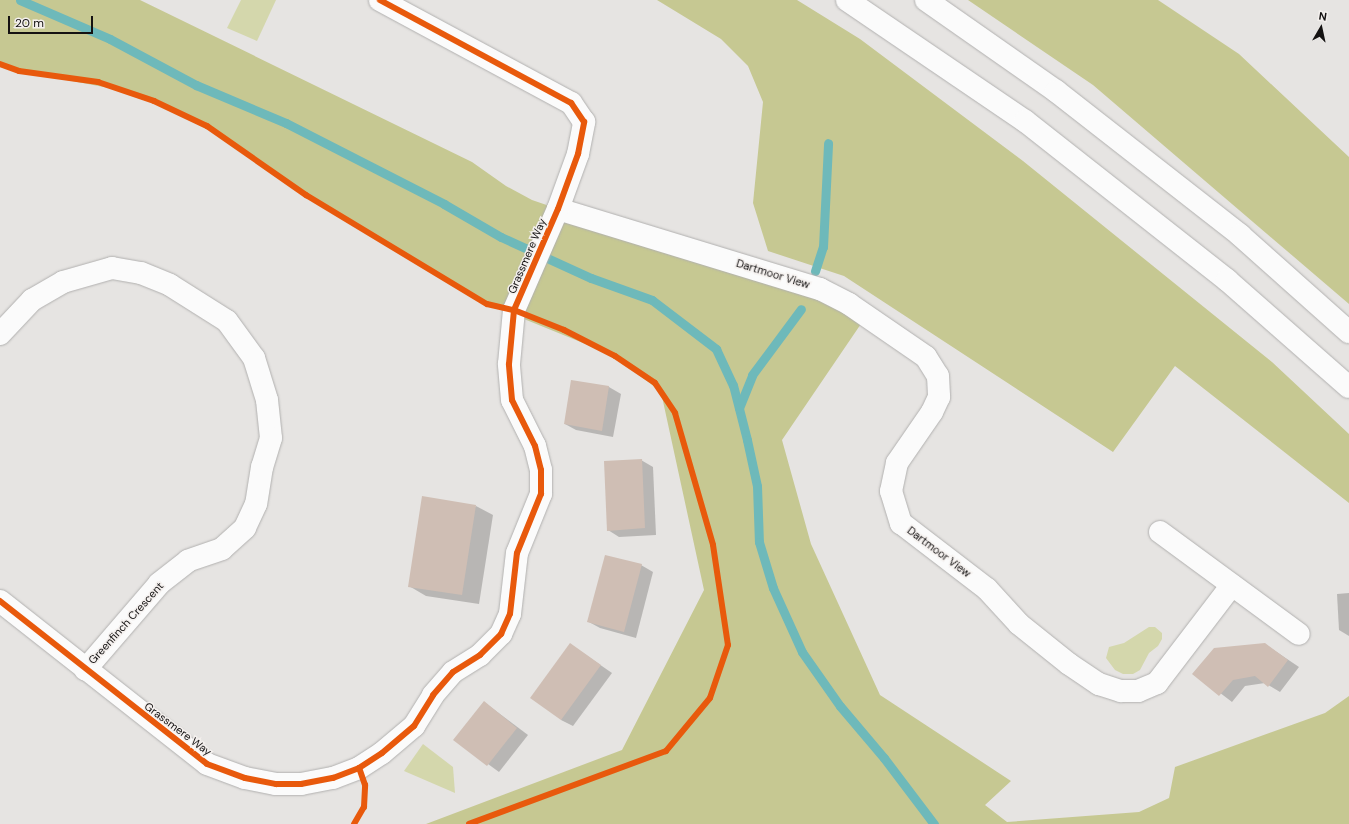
<!DOCTYPE html>
<style>
body{margin:0}
#map{position:relative;width:1349px;height:824px;overflow:hidden;background:#e6e4e2;font-family:"DM Sans",sans-serif}
div>[style]{position:absolute}
.green>*{inset:0;background:#d4d7ac}
.forest>*{inset:0;background:#c6c892}
.shadow>*{inset:0;background:#0003}
.stream>*{height:9px;margin:-4.5px;padding:0 4.5px;transform-origin:4.5px;border-radius:4.5px;background:#6eb9ba}
.building>*{inset:0;background:#cfbeb4}
.roads{filter:drop-shadow(0 0 1px #b1b0af) drop-shadow(0 0 1px #b1b0af)}
.street>*{height:22px;margin:-11px;padding:0 11px;transform-origin:11px;border-radius:11px;background:#fbfbfb}
.highway>*{height:22px;margin:-11px;padding:0 11px;transform-origin:11px;border-radius:11px;background:#fbfbfb}
.cycleway>*{height:6px;margin:-3px;padding:0 3px;transform-origin:3px;border-radius:3px;background:#e8590c}
span{translate:-50% -50%;white-space:nowrap;text-align:center;line-height:1.15;-webkit-text-stroke:3px #f4f0ee;paint-order:stroke}
.street-label{font-size:11px;color:#141212}
.north{position:absolute;left:1301px;top:8px;width:40px;height:40px;-webkit-text-stroke:3px #f4f0ee;paint-order:stroke;rotate:9deg;font-size:11px;font-weight:700;line-height:16px;text-align:center;color:#141212}
.north::after{content:'';display:block;margin:auto;width:14px;height:18px;background:#141212;clip-path:polygon(50% 0,100% 100%,50% 72%,0 100%)}
.scale{position:absolute;left:8px;top:16px;width:85px;height:18px;box-sizing:border-box;border:2px solid #141212;border-top:0;padding-left:5px;font-size:12px;line-height:14px;white-space:nowrap;color:#141212;-webkit-text-stroke:3px #f4f0ee;paint-order:stroke}
</style>
<div id="map">
<div class="green">
<div style="clip-path:polygon(241px 0,276px 0,257px 41px,227px 28px)"></div>
<div style="clip-path:polygon(1149px 627px,1155px 627px,1162px 633px,1162px 639px,1158px 646px,1149px 653px,1140px 670px,1133px 674px,1123px 674px,1115px 670px,1106px 658px,1109px 647px,1124px 643px)"></div>
<div style="clip-path:polygon(423px 744px,453px 767px,455px 793px,404px 771px)"></div>
</div>
<div class="forest">
<div style="clip-path:polygon(0 0,140px 0,472px 162px,506px 186px,532px 200px,867px 315px,782px 440px,811px 544px,880px 695px,1011px 781px,985px 805px,1007px 822px,1139px 812px,1169px 798px,1175px 767px,1325px 713px,1349px 696px,1349px 824px,426px 824px,622px 750px,704px 590px,661px 392px,615px 356px,487px 304px,306px 195px,207px 126px,125px 91px,19px 71px,0 64px)"></div>
<div style="clip-path:polygon(657px 0,797px 0,860px 39px,1023px 161px,1272px 362px,1349px 434px,1349px 503px,1175px 366px,1113px 452px,844px 276px,768px 251px,753px 203px,763px 102px,748px 66px,721px 39px)"></div>
<div style="clip-path:polygon(968px 0,1158px 0,1239px 54px,1349px 157px,1349px 304px,1093px 85px)"></div>
</div>
<div class="shadow">
<div style="clip-path:polygon(572px 381px,609px 387px,621px 394px,613px 437px,576px 430px,565px 424px)"></div>
<div style="clip-path:polygon(641px 460px,653px 467px,656px 535px,619px 537px,608px 530px)"></div>
<div style="clip-path:polygon(476px 506px,493px 515px,479px 604px,426px 596px,409px 586px)"></div>
<div style="clip-path:polygon(641px 565px,653px 572px,636px 638px,600px 628px,589px 622px)"></div>
<div style="clip-path:polygon(1349px 593px,1349px 636px,1339px 630px,1337px 594px)"></div>
<div style="clip-path:polygon(570px 644px,612px 673px,573px 726px,561px 720px)"></div>
<div style="clip-path:polygon(1265px 644px,1299px 667px,1280px 692px,1265px 683px,1245px 686px,1232px 702px,1194px 673px)"></div>
<div style="clip-path:polygon(484px 702px,528px 735px,499px 772px,455px 740px)"></div>
</div>
<div class="stream">
<div style="left:20px;top:0;width:98px;rotate:23.4deg"></div>
<div style="left:110px;top:39px;width:98px;rotate:28.1deg"></div>
<div style="left:196px;top:85px;width:98px;rotate:22.9deg"></div>
<div style="left:286px;top:123px;width:178px;rotate:27.1deg"></div>
<div style="left:444px;top:204px;width:66px;rotate:30.1deg"></div>
<div style="left:501px;top:237px;width:99px;rotate:24.5deg"></div>
<div style="left:591px;top:278px;width:65px;rotate:19.8deg"></div>
<div style="left:652px;top:300px;width:81px;rotate:37.4deg"></div>
<div style="left:716px;top:349px;width:40px;rotate:65deg"></div>
<div style="left:733px;top:385px;width:57px;rotate:75.7deg"></div>
<div style="left:747px;top:440px;width:47px;rotate:77.7deg"></div>
<div style="left:757px;top:486px;width:56px;rotate:88deg"></div>
<div style="left:759px;top:542px;width:48px;rotate:73.1deg"></div>
<div style="left:773px;top:588px;width:70px;rotate:65.6deg"></div>
<div style="left:802px;top:652px;width:66px;rotate:54.9deg"></div>
<div style="left:840px;top:706px;width:68px;rotate:49.8deg"></div>
<div style="left:884px;top:758px;width:83px;rotate:52.9deg"></div>
<div style="left:815px;top:271px;width:25px;rotate:-72deg"></div>
<div style="left:823px;top:247px;width:104px;rotate:-87.2deg"></div>
<div style="left:739px;top:408px;width:35px;rotate:-68deg"></div>
<div style="left:752px;top:375px;width:82px;rotate:-53.4deg"></div>
</div>
<div class="building">
<div style="clip-path:polygon(571px 380px,609px 386px,602px 431px,564px 424px)"></div>
<div style="clip-path:polygon(642px 459px,645px 528px,607px 531px,604px 461px)"></div>
<div style="clip-path:polygon(422px 496px,476px 505px,462px 595px,408px 587px)"></div>
<div style="clip-path:polygon(605px 555px,642px 564px,624px 632px,587px 622px)"></div>
<div style="clip-path:polygon(570px 643px,601px 665px,561px 720px,530px 698px)"></div>
<div style="clip-path:polygon(1265px 643px,1288px 660px,1268px 687px,1255px 676px,1233px 680px,1219px 696px,1192px 674px,1214px 648px)"></div>
<div style="clip-path:polygon(484px 701px,517px 728px,487px 766px,453px 740px)"></div>
</div>
<div class="roads">
<div class="street">
<div style="left:558px;top:209px;width:274px;rotate:17deg"></div>
<div style="left:820px;top:289px;width:33px;rotate:27deg"></div>
<div style="left:849px;top:304px;width:93px;rotate:34.5deg"></div>
<div style="left:926px;top:357px;width:22px;rotate:58deg"></div>
<div style="left:938px;top:376px;width:21px;rotate:87deg"></div>
<div style="left:939px;top:397px;width:17px;rotate:115deg"></div>
<div style="left:932px;top:412px;width:62px;rotate:124.5deg"></div>
<div style="left:897px;top:463px;width:29px;rotate:102deg"></div>
<div style="left:891px;top:491px;width:34px;rotate:73deg"></div>
<div style="left:901px;top:523px;width:108px;rotate:37.5deg"></div>
<div style="left:987px;top:589px;width:47px;rotate:47.6deg"></div>
<div style="left:1019px;top:624px;width:64px;rotate:38.7deg"></div>
<div style="left:1069px;top:664px;width:36px;rotate:34deg"></div>
<div style="left:1099px;top:684px;width:23px;rotate:18deg"></div>
<div style="left:1121px;top:691px;width:17px"></div>
<div style="left:1138px;top:691px;width:21px;rotate:-23deg"></div>
<div style="left:1157px;top:683px;width:123px;rotate:-52.6deg"></div>
<div style="left:0;top:334px;width:47px;rotate:-46.7deg"></div>
<div style="left:32px;top:300px;width:36px;rotate:-30deg"></div>
<div style="left:63px;top:282px;width:51px;rotate:-15.9deg"></div>
<div style="left:112px;top:268px;width:29px;rotate:10deg"></div>
<div style="left:141px;top:273px;width:31px;rotate:22deg"></div>
<div style="left:170px;top:285px;width:67px;rotate:32.3deg"></div>
<div style="left:227px;top:321px;width:46px;rotate:53.9deg"></div>
<div style="left:254px;top:358px;width:44px;rotate:72.8deg"></div>
<div style="left:267px;top:400px;width:38px;rotate:84deg"></div>
<div style="left:271px;top:438px;width:30px;rotate:107deg"></div>
<div style="left:262px;top:467px;width:37px;rotate:99deg"></div>
<div style="left:256px;top:504px;width:26px;rotate:115deg"></div>
<div style="left:245px;top:528px;width:31px;rotate:138deg"></div>
<div style="left:222px;top:549px;width:36px;rotate:161deg"></div>
<div style="left:188px;top:561px;width:37px;rotate:142deg"></div>
<div style="left:159px;top:584px;width:113px;rotate:130.7deg"></div>
<div style="left:1160px;top:532px;width:172px;rotate:36.3deg"></div>
<div style="left:0;top:601px;width:263px;rotate:38.2deg"></div>
<div style="left:207px;top:764px;width:40px;rotate:20.2deg"></div>
<div style="left:245px;top:778px;width:32px;rotate:11deg"></div>
<div style="left:276px;top:784px;width:25px"></div>
<div style="left:301px;top:784px;width:33px;rotate:-11deg"></div>
<div style="left:333px;top:778px;width:28px;rotate:-21deg"></div>
<div style="left:359px;top:768px;width:27px;rotate:-33deg"></div>
<div style="left:382px;top:753px;width:42px;rotate:-40.2deg"></div>
<div style="left:414px;top:726px;width:36px;rotate:-58deg"></div>
<div style="left:433px;top:695px;width:30px;rotate:-49deg"></div>
<div style="left:453px;top:672px;width:32px;rotate:-32deg"></div>
<div style="left:480px;top:655px;width:30px;rotate:-45deg"></div>
<div style="left:501px;top:634px;width:22px;rotate:-66deg"></div>
<div style="left:510px;top:614px;width:61px;rotate:-83.5deg"></div>
<div style="left:517px;top:553px;width:64px;rotate:-67.9deg"></div>
<div style="left:541px;top:494px;width:24px;rotate:-90deg"></div>
<div style="left:541px;top:470px;width:25px;rotate:-104deg"></div>
<div style="left:535px;top:446px;width:51px;rotate:-116.6deg"></div>
<div style="left:512px;top:400px;width:36px;rotate:-95deg"></div>
<div style="left:509px;top:364px;width:54px;rotate:-84.7deg"></div>
<div style="left:514px;top:310px;width:110px;rotate:-66.5deg"></div>
<div style="left:558px;top:209px;width:59px;rotate:-70deg"></div>
<div style="left:578px;top:154px;width:33px;rotate:-79deg"></div>
<div style="left:584px;top:122px;width:23px;rotate:-124deg"></div>
<div style="left:571px;top:103px;width:217px;rotate:-151.7deg"></div>
</div>
<div class="highway">
<div style="left:847px;top:0;width:215px;rotate:34.2deg"></div>
<div style="left:1025px;top:121px;width:257px;rotate:38.2deg"></div>
<div style="left:1227px;top:280px;width:162px;rotate:41.3deg"></div>
<div style="left:926px;top:0;width:159px;rotate:35deg"></div>
<div style="left:1056px;top:91px;width:234px;rotate:38deg"></div>
<div style="left:1240px;top:235px;width:146px;rotate:41.7deg"></div>
</div>
</div>
<div class="cycleway">
<div style="left:0;top:64px;width:20px;rotate:20deg"></div>
<div style="left:19px;top:71px;width:80px;rotate:7.9deg"></div>
<div style="left:98px;top:82px;width:59px;rotate:18.7deg"></div>
<div style="left:154px;top:101px;width:59px;rotate:25.3deg"></div>
<div style="left:207px;top:126px;width:121px;rotate:34.9deg"></div>
<div style="left:306px;top:195px;width:211px;rotate:31.1deg"></div>
<div style="left:487px;top:304px;width:28px;rotate:13deg"></div>
<div style="left:514px;top:310px;width:54px;rotate:21.8deg"></div>
<div style="left:564px;top:330px;width:57px;rotate:27deg"></div>
<div style="left:615px;top:356px;width:48px;rotate:34deg"></div>
<div style="left:655px;top:383px;width:36px;rotate:56deg"></div>
<div style="left:675px;top:413px;width:137px;rotate:73.9deg"></div>
<div style="left:713px;top:545px;width:101px;rotate:81.5deg"></div>
<div style="left:728px;top:645px;width:56px;rotate:108.8deg"></div>
<div style="left:710px;top:698px;width:69px;rotate:129.7deg"></div>
<div style="left:666px;top:751px;width:210px;rotate:159.7deg"></div>
<div style="left:0;top:601px;width:263px;rotate:38.2deg"></div>
<div style="left:207px;top:764px;width:40px;rotate:20.2deg"></div>
<div style="left:245px;top:778px;width:32px;rotate:11deg"></div>
<div style="left:276px;top:784px;width:25px"></div>
<div style="left:301px;top:784px;width:33px;rotate:-11deg"></div>
<div style="left:333px;top:778px;width:28px;rotate:-21deg"></div>
<div style="left:359px;top:768px;width:27px;rotate:-33deg"></div>
<div style="left:382px;top:753px;width:42px;rotate:-40.2deg"></div>
<div style="left:414px;top:726px;width:36px;rotate:-58deg"></div>
<div style="left:433px;top:695px;width:30px;rotate:-49deg"></div>
<div style="left:453px;top:672px;width:32px;rotate:-32deg"></div>
<div style="left:480px;top:655px;width:30px;rotate:-45deg"></div>
<div style="left:501px;top:634px;width:22px;rotate:-66deg"></div>
<div style="left:510px;top:614px;width:61px;rotate:-83.5deg"></div>
<div style="left:517px;top:553px;width:64px;rotate:-67.9deg"></div>
<div style="left:541px;top:494px;width:24px;rotate:-90deg"></div>
<div style="left:541px;top:470px;width:25px;rotate:-104deg"></div>
<div style="left:535px;top:446px;width:51px;rotate:-116.6deg"></div>
<div style="left:512px;top:400px;width:36px;rotate:-95deg"></div>
<div style="left:509px;top:364px;width:54px;rotate:-84.7deg"></div>
<div style="left:514px;top:310px;width:110px;rotate:-66.5deg"></div>
<div style="left:558px;top:209px;width:59px;rotate:-70deg"></div>
<div style="left:578px;top:154px;width:33px;rotate:-79deg"></div>
<div style="left:584px;top:122px;width:23px;rotate:-124deg"></div>
<div style="left:571px;top:103px;width:217px;rotate:-151.7deg"></div>
<div style="left:354px;top:824px;width:20px;rotate:-60deg"></div>
<div style="left:364px;top:807px;width:22px;rotate:-87deg"></div>
<div style="left:365px;top:785px;width:18px;rotate:-109deg"></div>
</div>
<div class="street-label">
<span style="left:527px;top:256px;rotate:-67deg">Grassmere Way</span>
<span style="left:773px;top:274px;rotate:17deg">Dartmoor View</span>
<span style="left:939px;top:552px;rotate:37deg">Dartmoor View</span>
<span style="left:126px;top:623px;rotate:-48deg">Greenfinch Crescent</span>
<span style="left:178px;top:729px;rotate:37deg">Grassmere Way</span>
</div>
<div class="north">N</div>
<div class="scale">20 m</div>
</div>
